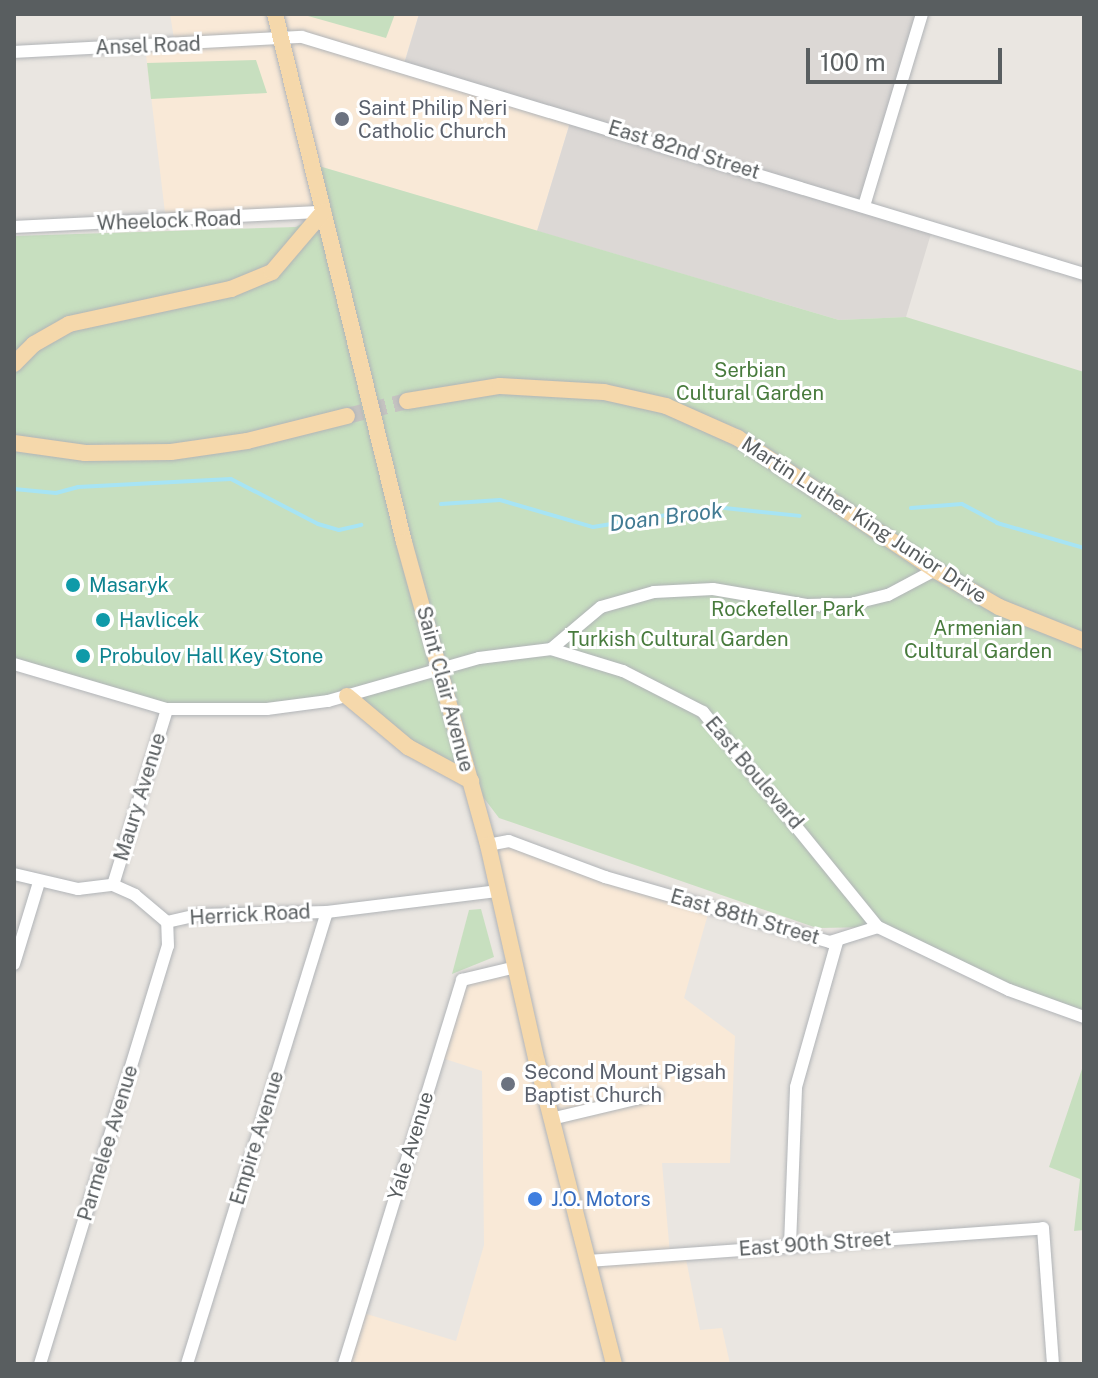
<!DOCTYPE html>
<style>
body{margin:0}
#map{position:relative;width:1098px;height:1378px;overflow:hidden;background:#eae6e1;font-family:"Public Sans",sans-serif}
div>[style]{position:absolute}
.commercial>*{inset:0;background:#f9e9d7}
.industrial>*{inset:0;background:#dcd8d5}
.green>*{inset:0;background:#c7dfbf}
.stream>*{height:4px;margin:-2px;padding:0 2px;transform-origin:2px;border-radius:2px;background:#a7e4f4}
.major-tunnel>*{height:16px;margin-top:-8px;transform-origin:0;background:repeating-linear-gradient(90deg,#c6c4c1 0 16px,transparent 0 24px)}
.roads{filter:drop-shadow(0 0 2px #b1b4b7) drop-shadow(0 0 2px #b1b4b7)}
.minor>*{height:12px;margin:-6px;padding:0 6px;transform-origin:6px;border-radius:6px;background:#fff}
.major>*{height:16px;margin:-8px;padding:0 8px;transform-origin:8px;border-radius:8px;background:#f5d8ab}
.dots>*{width:22px;height:22px;translate:-50% -50%;box-sizing:border-box;border:4px solid #fff;border-radius:50%}
span{translate:-50% -50%;white-space:nowrap;text-align:center;line-height:1.15;-webkit-text-stroke:6px #fff;paint-order:stroke}
.street-label{font-size:20px;color:#595e60}
.worship-label{font-size:20px;color:#5b616d}
.left{translate:0 -50%;text-align:left}
.park-label{font-size:20px;color:#487b3d}
.culture-label{font-size:20px;color:#0d838f}
.shop-label{font-size:20px;color:#366cbe}
.water-label{font-size:22px;color:#427b93;font-style:italic}
.frame{position:absolute;inset:0;border:16px solid #595e60;pointer-events:none}
.scale{position:absolute;left:806px;top:48px;width:196px;height:36px;box-sizing:border-box;border:4px solid #595e60;border-top:0;padding-left:10px;font-size:24px;line-height:28px;white-space:nowrap;color:#595e60;-webkit-text-stroke:6px #fff;paint-order:stroke}
</style>
<div id="map">
<div class="commercial">
<div style="clip-path:polygon(170px 14px,419px 14px,404px 63px,572px 116px,537px 231px,312px 164px,323px 212px,166px 221px,145px 46px,175px 45px)"></div>
<div style="clip-path:polygon(509px 841px,710px 907px,684px 998px,735px 1036px,730px 1163px,662px 1163px,670px 1254px,685px 1254px,700px 1330px,722px 1328px,730px 1364px,344px 1364px,360px 1312px,456px 1341px,484px 1245px,482px 1071px,439px 1057px,462px 980px,516px 967px,488px 845px)"></div>
</div>
<div class="industrial">
<div style="clip-path:polygon(419px 14px,922px 14px,864px 205px,933px 227px,906px 317px,839px 320px,537px 231px,572px 116px,404px 64px)"></div>
</div>
<div class="green">
<div style="clip-path:polygon(301px 14px,395px 14px,386px 38px)"></div>
<div style="clip-path:polygon(256px 60px,267px 93px,151px 99px,147px 63px)"></div>
<div style="clip-path:polygon(312px 164px,839px 320px,906px 317px,1084px 372px,1084px 1014px,1009px 990px,878px 927px,817px 928px,499px 818px,471px 781px,347px 696px,226px 711px,130px 698px,14px 665px,14px 236px,296px 227px,323px 212px)"></div>
<div style="clip-path:polygon(481px 909px,494px 957px,452px 974px,469px 910px)"></div>
<div style="clip-path:polygon(1084px 1063px,1084px 1230px,1074px 1231px,1080px 1179px,1049px 1167px)"></div>
</div>
<div class="stream">
<div style="left:14px;top:489px;width:42px;rotate:5.4deg"></div>
<div style="left:56px;top:493px;width:23px;rotate:-15deg"></div>
<div style="left:78px;top:487px;width:153px;rotate:-3deg"></div>
<div style="left:231px;top:479px;width:98px;rotate:27.3deg"></div>
<div style="left:318px;top:524px;width:22px;rotate:16deg"></div>
<div style="left:339px;top:530px;width:23px;rotate:-13deg"></div>
<div style="left:441px;top:504px;width:59px;rotate:-3.9deg"></div>
<div style="left:500px;top:500px;width:97px;rotate:16.2deg"></div>
<div style="left:593px;top:527px;width:124px;rotate:-9.3deg"></div>
<div style="left:715px;top:507px;width:85px;rotate:6deg"></div>
<div style="left:911px;top:508px;width:51px;rotate:-4.5deg"></div>
<div style="left:962px;top:504px;width:40px;rotate:28deg"></div>
<div style="left:997px;top:523px;width:91px;rotate:16deg"></div>
</div>
<div class="major-tunnel">
<div style="left:347px;top:416px;width:62px;rotate:-14deg"></div>
</div>
<div class="roads">
<div class="minor">
<div style="left:14px;top:52px;width:288px;rotate:-3deg"></div>
<div style="left:302px;top:37px;width:817px;rotate:16.86deg"></div>
<div style="left:864px;top:206px;width:201px;rotate:-73.2deg"></div>
<div style="left:14px;top:227px;width:309px;rotate:-2.8deg"></div>
<div style="left:551px;top:649px;width:75px;rotate:17deg"></div>
<div style="left:623px;top:671px;width:90px;rotate:27.1deg"></div>
<div style="left:703px;top:712px;width:277px;rotate:50.9deg"></div>
<div style="left:14px;top:664px;width:159px;rotate:16.4deg"></div>
<div style="left:167px;top:709px;width:100px"></div>
<div style="left:267px;top:709px;width:62px;rotate:-7.5deg"></div>
<div style="left:328px;top:701px;width:157px;rotate:-15.9deg"></div>
<div style="left:479px;top:658px;width:73px;rotate:-7.1deg"></div>
<div style="left:551px;top:649px;width:65px;rotate:-40deg"></div>
<div style="left:601px;top:607px;width:55px;rotate:-15.8deg"></div>
<div style="left:654px;top:592px;width:59px;rotate:-2.9deg"></div>
<div style="left:713px;top:589px;width:95px;rotate:9.7deg"></div>
<div style="left:807px;top:605px;width:44px;rotate:-1.3deg"></div>
<div style="left:851px;top:604px;width:38px;rotate:-14deg"></div>
<div style="left:888px;top:595px;width:53px;rotate:-28deg"></div>
<div style="left:488px;top:845px;width:21px;rotate:-11deg"></div>
<div style="left:509px;top:841px;width:103px;rotate:20.6deg"></div>
<div style="left:605px;top:877px;width:234px;rotate:16.1deg"></div>
<div style="left:830px;top:942px;width:50px;rotate:-17.4deg"></div>
<div style="left:878px;top:927px;width:145px;rotate:25.7deg"></div>
<div style="left:1009px;top:990px;width:80px;rotate:19.8deg"></div>
<div style="left:14px;top:874px;width:66px;rotate:13.2deg"></div>
<div style="left:78px;top:889px;width:35px;rotate:-7deg"></div>
<div style="left:113px;top:885px;width:24px;rotate:24deg"></div>
<div style="left:135px;top:895px;width:42px;rotate:40.2deg"></div>
<div style="left:113px;top:885px;width:184px;rotate:-72.9deg"></div>
<div style="left:167px;top:922px;width:32px;rotate:-13deg"></div>
<div style="left:198px;top:915px;width:129px;rotate:-1.3deg"></div>
<div style="left:327px;top:912px;width:173px;rotate:-7deg"></div>
<div style="left:14px;top:964px;width:86px;rotate:-73deg"></div>
<div style="left:551px;top:1119px;width:108px;rotate:-13.4deg"></div>
<div style="left:790px;top:1245px;width:158px;rotate:-87.8deg"></div>
<div style="left:796px;top:1087px;width:151px;rotate:-74.2deg"></div>
<div style="left:587px;top:1261px;width:457px;rotate:-4.1deg"></div>
<div style="left:1043px;top:1228px;width:136px;rotate:85.8deg"></div>
<div style="left:40px;top:1364px;width:437px;rotate:-73deg"></div>
<div style="left:168px;top:946px;width:24px;rotate:-92deg"></div>
<div style="left:187px;top:1364px;width:473px;rotate:-72.8deg"></div>
<div style="left:344px;top:1364px;width:402px;rotate:-72.9deg"></div>
<div style="left:462px;top:980px;width:56px;rotate:-13.5deg"></div>
</div>
<div class="major">
<div style="left:275px;top:14px;width:544px;rotate:76.27deg"></div>
<div style="left:404px;top:542px;width:314px;rotate:74.5deg"></div>
<div style="left:488px;top:845px;width:222px;rotate:77.3deg"></div>
<div style="left:537px;top:1062px;width:312px;rotate:75.7deg"></div>
<div style="left:14px;top:364px;width:28px;rotate:-45deg"></div>
<div style="left:34px;top:344px;width:40px;rotate:-29.7deg"></div>
<div style="left:69px;top:324px;width:166px;rotate:-12.2deg"></div>
<div style="left:231px;top:289px;width:44px;rotate:-22.5deg"></div>
<div style="left:272px;top:272px;width:79px;rotate:-49.6deg"></div>
<div style="left:407px;top:401px;width:94px;rotate:-9.2deg"></div>
<div style="left:500px;top:386px;width:104px;rotate:3.3deg"></div>
<div style="left:604px;top:392px;width:64px;rotate:12.7deg"></div>
<div style="left:666px;top:406px;width:79px;rotate:24deg"></div>
<div style="left:738px;top:438px;width:237px;rotate:33.8deg"></div>
<div style="left:935px;top:570px;width:74px;rotate:30deg"></div>
<div style="left:999px;top:607px;width:92px;rotate:21.8deg"></div>
<div style="left:14px;top:443px;width:72px;rotate:8deg"></div>
<div style="left:85px;top:453px;width:86px;rotate:-0.7deg"></div>
<div style="left:171px;top:452px;width:77px;rotate:-8.2deg"></div>
<div style="left:247px;top:441px;width:103px;rotate:-14deg"></div>
<div style="left:347px;top:696px;width:80px;rotate:39.9deg"></div>
<div style="left:408px;top:747px;width:72px;rotate:28.4deg"></div>
</div>
</div>
<div class="dots">
<div style="left:342px;top:119px;background:#6b7280"></div>
<div style="left:73px;top:585px;background:#0f9aa8"></div>
<div style="left:103px;top:620px;background:#0f9aa8"></div>
<div style="left:83px;top:656px;background:#0f9aa8"></div>
<div style="left:508px;top:1084px;background:#6b7280"></div>
<div style="left:535px;top:1199px;background:#3f7fe0"></div>
</div>
<div class="street-label">
<span style="left:148px;top:46px;rotate:-2deg">Ansel Road</span>
<span style="left:684px;top:150px;rotate:17deg">East 82nd Street</span>
<span style="left:169px;top:221px;rotate:-2deg">Wheelock Road</span>
<span style="left:864px;top:520px;rotate:33deg">Martin Luther King Junior Drive</span>
<span style="left:445px;top:689px;rotate:75deg">Saint Clair Avenue</span>
<span style="left:754px;top:773px;rotate:50deg">East Boulevard</span>
<span style="left:140px;top:797px;rotate:-73deg">Maury Avenue</span>
<span style="left:250px;top:915px;rotate:-3deg">Herrick Road</span>
<span style="left:745px;top:917px;rotate:16deg">East 88th Street</span>
<span style="left:257px;top:1138px;rotate:-73deg">Empire Avenue</span>
<span style="left:108px;top:1143px;rotate:-73deg">Parmelee Avenue</span>
<span style="left:411px;top:1146px;rotate:-73deg">Yale Avenue</span>
<span style="left:815px;top:1244px;rotate:-4deg">East 90th Street</span>
</div>
<div class="worship-label">
<span class="left" style="left:358px;top:120px">Saint Philip Neri<br>Catholic Church</span>
<span class="left" style="left:524px;top:1084px">Second Mount Pigsah<br>Baptist Church</span>
</div>
<div class="park-label">
<span style="left:750px;top:382px">Serbian<br>Cultural Garden</span>
<span style="left:788px;top:609px">Rockefeller Park</span>
<span style="left:978px;top:640px">Armenian<br>Cultural Garden</span>
<span style="left:678px;top:639px">Turkish Cultural Garden</span>
</div>
<div class="culture-label">
<span class="left" style="left:89px;top:585px">Masaryk</span>
<span class="left" style="left:119px;top:620px">Havlicek</span>
<span class="left" style="left:99px;top:656px">Probulov Hall Key Stone</span>
</div>
<div class="shop-label">
<span class="left" style="left:551px;top:1199px">J.O. Motors</span>
</div>
<div class="water-label">
<span style="left:666px;top:517px;rotate:-7deg">Doan Brook</span>
</div>
<div class="frame"></div>
<div class="scale">100 m</div>
</div>
